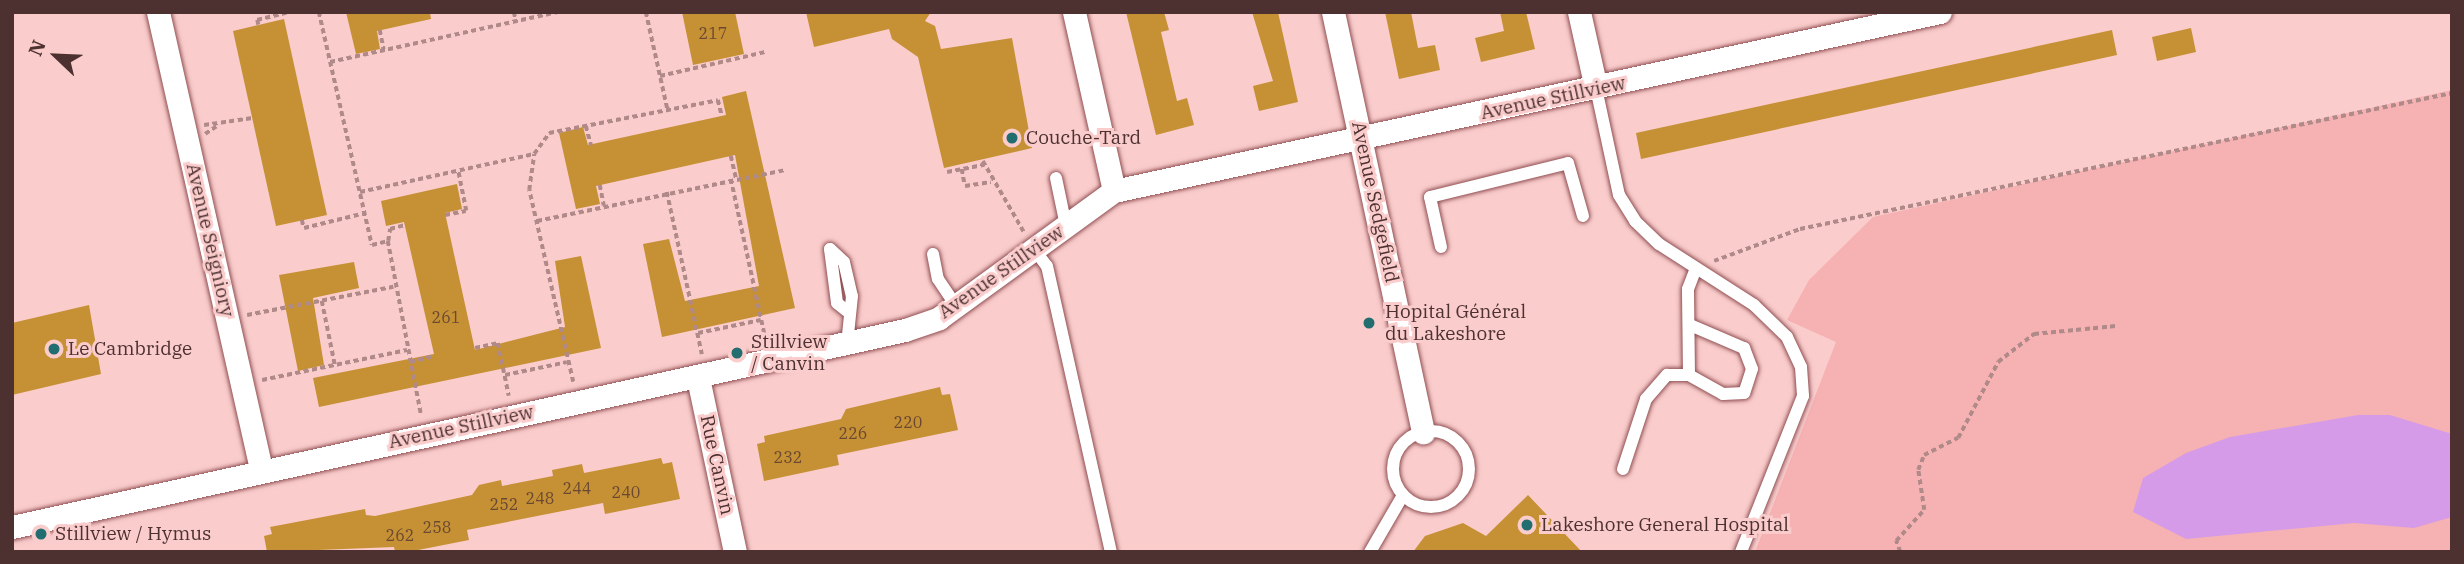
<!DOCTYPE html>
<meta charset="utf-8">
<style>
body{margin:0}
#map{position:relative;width:2464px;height:564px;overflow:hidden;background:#facccc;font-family:"IBM Plex Serif",serif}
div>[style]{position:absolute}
.green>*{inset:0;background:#f6b1b2}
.water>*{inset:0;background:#d69be8}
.building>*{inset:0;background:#c59134}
.path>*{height:3.5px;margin-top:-1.75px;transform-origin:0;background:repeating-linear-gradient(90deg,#b08989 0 5px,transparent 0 8.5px)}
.roads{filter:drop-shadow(0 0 2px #8f4e51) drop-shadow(0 0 2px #8f4e51)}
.lane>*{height:12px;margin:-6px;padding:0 6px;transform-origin:6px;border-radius:6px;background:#fff}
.lane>.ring{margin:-6px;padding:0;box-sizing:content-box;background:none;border:12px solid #fff;border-radius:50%}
.street>*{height:23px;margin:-11.5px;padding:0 11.5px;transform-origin:11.5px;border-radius:11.5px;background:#fff}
.dots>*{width:19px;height:19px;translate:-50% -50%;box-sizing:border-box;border:4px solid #facccc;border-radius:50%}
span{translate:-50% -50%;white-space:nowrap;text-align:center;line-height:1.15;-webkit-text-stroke:6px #facccc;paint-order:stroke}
.number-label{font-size:16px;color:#6b4831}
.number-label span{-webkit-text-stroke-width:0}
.street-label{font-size:19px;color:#4d3030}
.poi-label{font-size:19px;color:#4d3030}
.left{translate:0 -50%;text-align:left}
.frame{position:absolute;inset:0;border:14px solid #4d3030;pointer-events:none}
.north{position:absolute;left:21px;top:21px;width:70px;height:70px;-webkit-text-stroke:5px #facccc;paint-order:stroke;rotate:293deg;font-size:19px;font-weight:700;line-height:28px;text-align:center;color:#4d3030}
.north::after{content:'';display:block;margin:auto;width:24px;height:32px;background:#4d3030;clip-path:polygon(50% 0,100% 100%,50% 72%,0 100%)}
</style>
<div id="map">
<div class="green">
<div style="clip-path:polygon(2452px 90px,2452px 552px,1755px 552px,1836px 342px,1787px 320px,1809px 280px,1873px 217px)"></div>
</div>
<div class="water">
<div style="clip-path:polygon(2358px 415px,2390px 415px,2452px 434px,2452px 517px,2414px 528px,2354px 523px,2186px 539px,2133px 512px,2143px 478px,2186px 453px,2230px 437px)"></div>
</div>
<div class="building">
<div style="clip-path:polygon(346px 12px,430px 12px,431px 19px,377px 31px,380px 49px,356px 54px)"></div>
<div style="clip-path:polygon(682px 12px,735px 12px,744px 54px,693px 65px)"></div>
<div style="clip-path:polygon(806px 12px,931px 12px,925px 21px,935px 26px,941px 49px,1012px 38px,1032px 148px,944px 168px,918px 57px,892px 39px,889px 29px,814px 47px)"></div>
<div style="clip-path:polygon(1126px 12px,1164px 12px,1169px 30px,1161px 32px,1177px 101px,1187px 98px,1194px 125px,1156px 135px)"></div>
<div style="clip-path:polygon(1252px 12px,1278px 12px,1298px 102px,1259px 111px,1253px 86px,1273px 81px)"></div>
<div style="clip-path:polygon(1385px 12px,1411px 12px,1418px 48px,1435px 45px,1440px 70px,1399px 79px)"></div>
<div style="clip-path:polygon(1500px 12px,1526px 12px,1535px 49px,1481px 62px,1475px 38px,1504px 31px)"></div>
<div style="clip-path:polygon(284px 19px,327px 215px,276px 226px,233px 31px)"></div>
<div style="clip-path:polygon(2191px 28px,2196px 52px,2157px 61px,2152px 37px)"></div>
<div style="clip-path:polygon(2112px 30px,2117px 55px,1641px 159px,1636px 133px)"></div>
<div style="clip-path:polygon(746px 91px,795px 308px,662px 337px,643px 244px,669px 239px,685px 301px,759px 286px,735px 155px,596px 186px,600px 204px,576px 209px,559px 133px,583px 127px,588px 145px,726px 115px,722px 97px)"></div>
<div style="clip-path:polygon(457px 184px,462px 209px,445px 213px,475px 350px,565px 327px,555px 261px,581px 256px,601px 348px,319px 407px,313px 378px,434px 354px,404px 222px,386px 226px,381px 201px)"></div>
<div style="clip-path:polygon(354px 262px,359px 288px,313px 298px,324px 365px,298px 371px,279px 275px)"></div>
<div style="clip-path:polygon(89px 305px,101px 374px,12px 395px,12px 323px)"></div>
<div style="clip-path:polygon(940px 387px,942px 395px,950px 394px,958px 430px,837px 455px,839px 465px,764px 481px,757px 444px,765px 442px,764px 436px,841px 419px,846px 409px)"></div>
<div style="clip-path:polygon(661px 458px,663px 464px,672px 462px,680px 499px,605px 514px,603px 503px,467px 530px,469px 540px,408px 552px,395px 552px,394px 547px,267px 552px,264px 536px,272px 534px,270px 527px,365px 509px,366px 515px,375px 516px,472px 495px,479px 485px,501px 480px,502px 486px,553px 476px,552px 470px,582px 464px,584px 473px)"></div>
<div style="clip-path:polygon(1528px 495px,1582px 552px,1413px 552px,1425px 536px,1463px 523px,1486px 536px)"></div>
</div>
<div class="path">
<div style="left:319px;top:12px;width:239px;rotate:77.2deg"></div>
<div style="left:372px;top:245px;width:16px;rotate:-14deg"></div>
<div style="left:388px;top:241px;width:176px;rotate:79.2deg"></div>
<div style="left:514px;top:12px;width:9px;rotate:77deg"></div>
<div style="left:646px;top:12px;width:101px;rotate:77.5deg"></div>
<div style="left:258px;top:25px;width:5px;rotate:-101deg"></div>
<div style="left:257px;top:20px;width:33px;rotate:-14deg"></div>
<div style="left:380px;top:30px;width:20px;rotate:79deg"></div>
<div style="left:330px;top:62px;width:232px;rotate:-12.4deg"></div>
<div style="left:660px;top:76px;width:108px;rotate:-12.9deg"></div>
<div style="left:204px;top:125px;width:49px;rotate:-8.1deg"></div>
<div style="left:586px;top:126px;width:20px;rotate:75deg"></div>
<div style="left:205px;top:134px;width:14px;rotate:-34deg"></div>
<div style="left:731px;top:156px;width:23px;rotate:77deg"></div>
<div style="left:983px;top:161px;width:82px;rotate:60deg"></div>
<div style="left:962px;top:169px;width:17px;rotate:80deg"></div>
<div style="left:965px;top:186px;width:26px;rotate:-9deg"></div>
<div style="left:947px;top:172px;width:38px;rotate:-11deg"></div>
<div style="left:731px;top:179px;width:166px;rotate:77.8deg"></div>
<div style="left:600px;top:185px;width:21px;rotate:79deg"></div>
<div style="left:360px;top:192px;width:178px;rotate:-12.3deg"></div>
<div style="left:667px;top:192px;width:166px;rotate:77.8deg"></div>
<div style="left:445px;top:215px;width:21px;rotate:-11deg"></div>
<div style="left:466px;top:211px;width:41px;rotate:-101.3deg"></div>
<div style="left:302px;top:220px;width:8px;rotate:76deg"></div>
<div style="left:304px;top:228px;width:63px;rotate:-13.8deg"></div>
<div style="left:537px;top:221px;width:253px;rotate:-11.6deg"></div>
<div style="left:388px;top:241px;width:12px;rotate:-81deg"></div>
<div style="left:390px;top:229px;width:16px;rotate:-15deg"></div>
<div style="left:1714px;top:261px;width:92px;rotate:-20.4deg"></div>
<div style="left:1800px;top:229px;width:666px;rotate:-11.78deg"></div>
<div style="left:322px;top:301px;width:65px;rotate:78.5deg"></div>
<div style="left:247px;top:315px;width:149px;rotate:-10.9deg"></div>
<div style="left:698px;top:333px;width:64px;rotate:-11.7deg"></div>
<div style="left:475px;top:348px;width:24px;rotate:-12deg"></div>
<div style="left:498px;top:343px;width:54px;rotate:78.3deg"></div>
<div style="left:410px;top:362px;width:25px;rotate:-14deg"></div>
<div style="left:505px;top:375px;width:63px;rotate:-11.8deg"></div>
<div style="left:262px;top:380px;width:148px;rotate:-11.7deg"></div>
<div style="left:573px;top:382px;width:197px;rotate:-102.9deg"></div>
<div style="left:529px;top:190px;width:36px;rotate:-82deg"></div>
<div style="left:534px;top:154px;width:26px;rotate:-54deg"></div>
<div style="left:549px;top:133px;width:172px;rotate:-11deg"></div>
<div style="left:718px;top:100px;width:16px;rotate:76deg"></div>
<div style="left:1900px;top:552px;width:12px;rotate:-110deg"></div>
<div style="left:1896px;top:541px;width:42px;rotate:-47.9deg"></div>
<div style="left:1924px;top:510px;width:40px;rotate:-98.5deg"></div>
<div style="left:1918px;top:470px;width:16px;rotate:-68deg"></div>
<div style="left:1924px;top:455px;width:38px;rotate:-27deg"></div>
<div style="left:1958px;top:438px;width:86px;rotate:-62.2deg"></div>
<div style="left:1998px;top:362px;width:46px;rotate:-37.9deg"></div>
<div style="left:2034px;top:334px;width:82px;rotate:-5.6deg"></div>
</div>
<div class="roads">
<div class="lane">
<div style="left:1596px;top:88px;width:109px;rotate:77.9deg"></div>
<div style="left:1619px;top:195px;width:31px;rotate:58deg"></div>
<div style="left:1635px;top:221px;width:33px;rotate:44deg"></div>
<div style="left:1659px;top:244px;width:113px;rotate:32.7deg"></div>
<div style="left:1754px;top:305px;width:46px;rotate:44.1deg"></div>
<div style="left:1787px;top:337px;width:33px;rotate:65deg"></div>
<div style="left:1801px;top:367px;width:29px;rotate:86deg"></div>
<div style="left:1803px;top:396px;width:168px;rotate:111.7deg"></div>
<div style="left:1056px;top:178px;width:49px;rotate:78.2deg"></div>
<div style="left:1441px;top:247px;width:51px;rotate:-102.4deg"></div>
<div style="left:1430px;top:197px;width:142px;rotate:-13.8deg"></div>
<div style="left:1568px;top:163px;width:55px;rotate:74.2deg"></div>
<div style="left:830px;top:249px;width:19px;rotate:43deg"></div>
<div style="left:844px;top:262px;width:35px;rotate:77deg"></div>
<div style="left:852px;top:296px;width:48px;rotate:95.9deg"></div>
<div style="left:830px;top:249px;width:54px;rotate:82.6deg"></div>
<div style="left:837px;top:303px;width:13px;rotate:39deg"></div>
<div style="left:1034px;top:249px;width:21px;rotate:53deg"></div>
<div style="left:1047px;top:266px;width:293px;rotate:77.4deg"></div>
<div style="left:933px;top:254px;width:25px;rotate:79deg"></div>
<div style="left:938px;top:279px;width:32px;rotate:56deg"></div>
<div style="left:1690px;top:325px;width:59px;rotate:23.1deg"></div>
<div style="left:1744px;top:348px;width:22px;rotate:69deg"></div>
<div style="left:1752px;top:369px;width:25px;rotate:108deg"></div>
<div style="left:1744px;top:393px;width:21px;rotate:177deg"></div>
<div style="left:1723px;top:394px;width:39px;rotate:-151deg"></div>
<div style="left:1689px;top:375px;width:86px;rotate:-90.7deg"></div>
<div style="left:1688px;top:289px;width:22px;rotate:-69deg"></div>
<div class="ring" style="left:1393px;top:431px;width:64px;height:64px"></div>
<div style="left:1623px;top:469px;width:74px;rotate:-71.8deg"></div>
<div style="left:1646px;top:399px;width:32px;rotate:-49deg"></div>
<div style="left:1667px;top:375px;width:22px"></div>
<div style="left:1370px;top:552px;width:66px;rotate:-59.9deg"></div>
</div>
<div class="street">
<div style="left:158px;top:12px;width:467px;rotate:77.3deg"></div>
<div style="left:1074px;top:12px;width:183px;rotate:77.4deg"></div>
<div style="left:1333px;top:12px;width:430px;rotate:77.9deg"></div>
<div style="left:1579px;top:12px;width:78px;rotate:77.4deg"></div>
<div style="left:698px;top:378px;width:178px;rotate:78deg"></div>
<div style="left:12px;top:527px;width:914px;rotate:-12.44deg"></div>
<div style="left:905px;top:330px;width:36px;rotate:-19deg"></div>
<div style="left:939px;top:318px;width:216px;rotate:-36deg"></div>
<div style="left:1114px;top:191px;width:845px;rotate:-12.23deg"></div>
</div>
</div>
<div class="dots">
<div style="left:1012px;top:138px;background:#216d70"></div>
<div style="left:1369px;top:323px;background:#216d70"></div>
<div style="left:54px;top:349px;background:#216d70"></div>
<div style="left:737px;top:353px;background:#216d70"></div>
<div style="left:1527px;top:525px;background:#216d70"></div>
<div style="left:41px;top:534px;background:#216d70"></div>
</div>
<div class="number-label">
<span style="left:713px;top:33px">217</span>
<span style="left:446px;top:317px">261</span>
<span style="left:908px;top:422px">220</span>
<span style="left:853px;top:433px">226</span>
<span style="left:788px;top:457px">232</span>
<span style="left:577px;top:488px">244</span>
<span style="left:626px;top:492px">240</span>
<span style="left:540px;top:498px">248</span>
<span style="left:504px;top:504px">252</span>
<span style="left:437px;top:527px">258</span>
<span style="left:400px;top:535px">262</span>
</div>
<div class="street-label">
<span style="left:1553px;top:98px;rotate:-12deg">Avenue Stillview</span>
<span style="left:1375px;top:202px;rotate:78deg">Avenue Sedgefield</span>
<span style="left:210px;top:240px;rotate:77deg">Avenue Seigniory</span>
<span style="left:1001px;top:272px;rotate:-35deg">Avenue Stillview</span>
<span style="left:461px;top:427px;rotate:-12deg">Avenue Stillview</span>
<span style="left:717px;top:465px;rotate:78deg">Rue Canvin</span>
</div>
<div class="poi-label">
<span class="left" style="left:1026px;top:138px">Couche-Tard</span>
<span class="left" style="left:1385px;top:323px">Hopital Général<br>du Lakeshore</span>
<span class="left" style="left:751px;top:353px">Stillview<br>/ Canvin</span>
<span class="left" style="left:68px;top:349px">Le Cambridge</span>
<span class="left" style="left:1541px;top:525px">Lakeshore General Hospital</span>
<span class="left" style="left:55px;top:534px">Stillview / Hymus</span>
</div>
<div class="frame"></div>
<div class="north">N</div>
</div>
